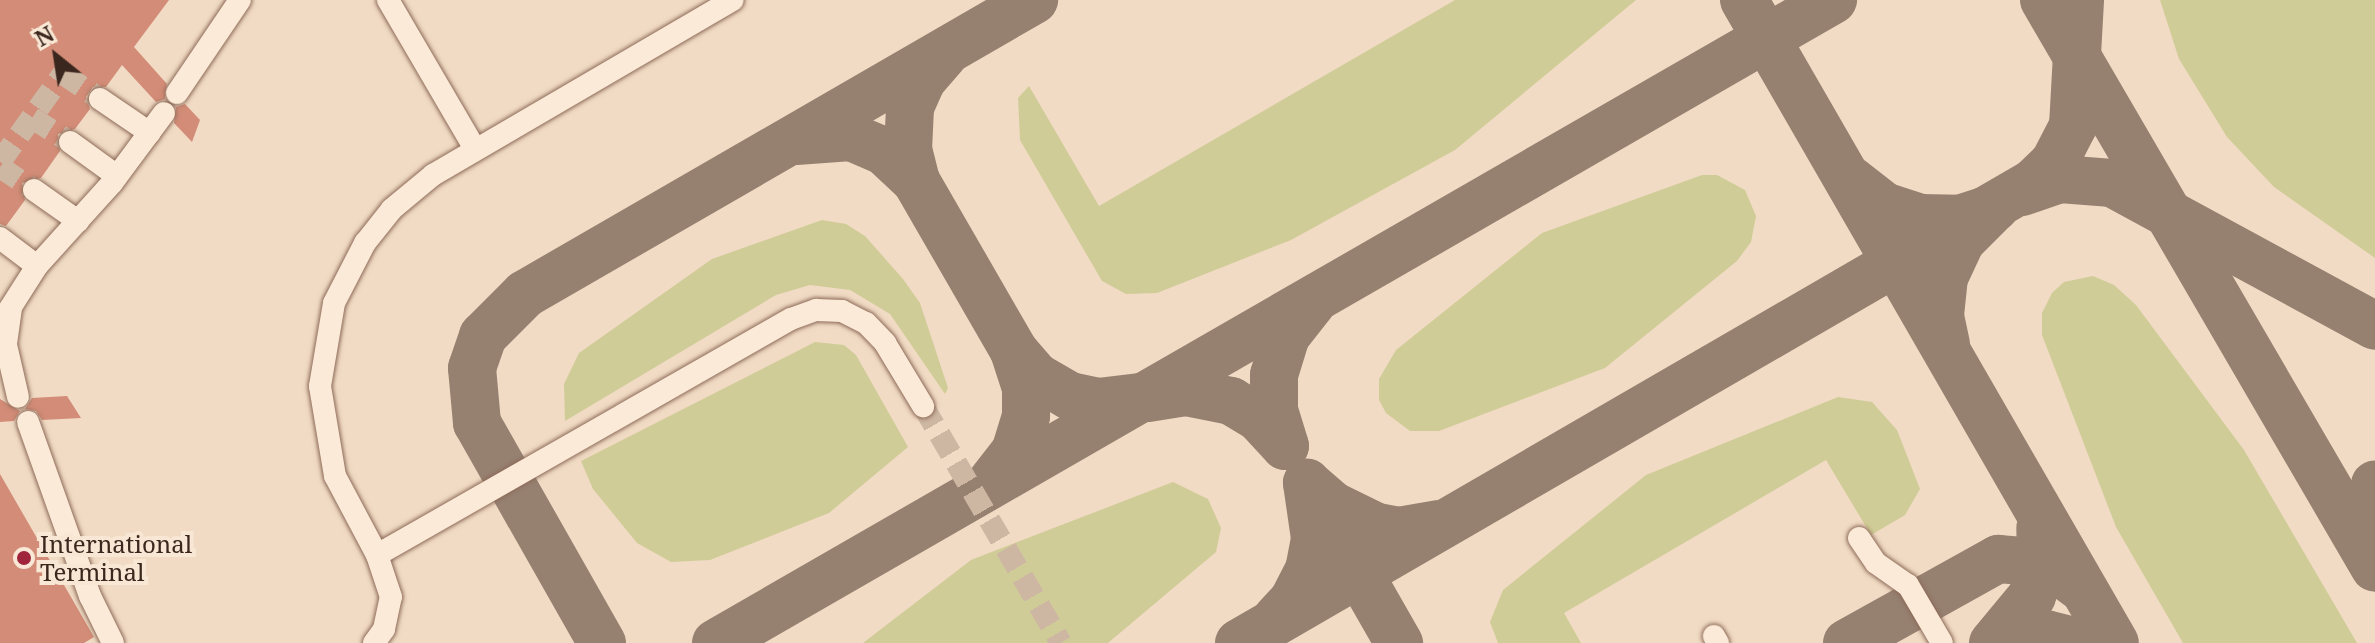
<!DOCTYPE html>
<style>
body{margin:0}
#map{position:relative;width:2375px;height:643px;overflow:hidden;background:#f1dbc4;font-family:"Noto Serif",serif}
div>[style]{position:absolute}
.green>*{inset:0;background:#d0cc97}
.taxiway>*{height:48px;margin:-24px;padding:0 24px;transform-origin:24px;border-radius:24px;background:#968171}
.building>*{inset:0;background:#d28c77}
.minor-tunnel>*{height:22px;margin-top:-11px;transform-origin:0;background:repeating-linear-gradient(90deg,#cdb7a3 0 22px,transparent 0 33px)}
.roads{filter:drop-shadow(0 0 2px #8d6b59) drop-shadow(0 0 2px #8d6b59)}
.minor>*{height:22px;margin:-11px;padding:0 11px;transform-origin:11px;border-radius:11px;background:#fbead8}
.dots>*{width:22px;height:22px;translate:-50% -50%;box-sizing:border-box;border:4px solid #f8e7d4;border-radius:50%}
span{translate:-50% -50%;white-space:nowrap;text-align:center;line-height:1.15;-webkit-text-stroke:8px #f8e7d4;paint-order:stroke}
.poi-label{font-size:24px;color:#3c271e}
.left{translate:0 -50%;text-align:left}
.north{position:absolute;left:16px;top:16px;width:80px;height:80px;-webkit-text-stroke:6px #f8e7d4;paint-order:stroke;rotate:330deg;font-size:22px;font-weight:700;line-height:32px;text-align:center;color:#3c271e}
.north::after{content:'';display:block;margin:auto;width:28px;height:36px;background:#3c271e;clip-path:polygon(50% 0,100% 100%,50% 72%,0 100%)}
</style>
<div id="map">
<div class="green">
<div style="clip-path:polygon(1455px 0,1636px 0,1455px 150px,1291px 240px,1157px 293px,1126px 294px,1102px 281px,1020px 140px,1018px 98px,1029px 86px,1099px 206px)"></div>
<div style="clip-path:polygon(2160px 0,2375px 0,2375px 258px,2274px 187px,2227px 137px,2179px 59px)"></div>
<div style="clip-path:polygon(1702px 175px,1717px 175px,1745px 190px,1756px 216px,1751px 242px,1737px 261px,1605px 368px,1439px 431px,1410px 431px,1386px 413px,1379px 400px,1379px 379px,1396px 350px,1542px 233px)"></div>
<div style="clip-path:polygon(822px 220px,846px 224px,865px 236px,903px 279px,920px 303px,948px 388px,945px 394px,890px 314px,850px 290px,810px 285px,776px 295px,565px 421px,564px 384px,579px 353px,712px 259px)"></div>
<div style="clip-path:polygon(2093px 276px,2114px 285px,2136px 305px,2244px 450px,2357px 643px,2183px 643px,2116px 527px,2042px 335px,2042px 313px,2052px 293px,2064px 282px)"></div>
<div style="clip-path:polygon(815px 342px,844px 345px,856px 355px,908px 447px,829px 513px,710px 560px,671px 562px,637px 543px,593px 489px,581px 461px)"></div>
<div style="clip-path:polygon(1838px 397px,1872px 402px,1897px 430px,1920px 489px,1905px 515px,1871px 535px,1826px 460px,1564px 613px,1581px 643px,1498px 643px,1490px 622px,1503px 590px,1646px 475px)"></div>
<div style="clip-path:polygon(1173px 482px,1208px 499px,1221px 528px,1216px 552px,1108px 643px,863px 643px,971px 560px)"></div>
</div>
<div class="taxiway">
<div style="left:1744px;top:0;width:742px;rotate:60.02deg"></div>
<div style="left:2044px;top:0;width:657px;rotate:59.77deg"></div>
<div style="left:796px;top:141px;width:55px;rotate:-4.2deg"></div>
<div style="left:851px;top:137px;width:36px;rotate:23deg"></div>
<div style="left:884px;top:151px;width:44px;rotate:43.2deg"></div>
<div style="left:916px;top:181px;width:32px;rotate:-104deg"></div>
<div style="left:908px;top:150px;width:43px;rotate:-87.3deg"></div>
<div style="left:910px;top:107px;width:30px;rotate:-66deg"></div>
<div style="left:922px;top:80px;width:33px;rotate:-49deg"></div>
<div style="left:1851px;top:180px;width:42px;rotate:38.2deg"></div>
<div style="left:1884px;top:206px;width:38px;rotate:18deg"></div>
<div style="left:1920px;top:218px;width:39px;rotate:1deg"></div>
<div style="left:1959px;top:219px;width:38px;rotate:-18deg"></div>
<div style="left:1995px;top:207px;width:48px;rotate:135deg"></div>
<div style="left:1961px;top:241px;width:40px;rotate:115deg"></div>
<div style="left:1944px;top:277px;width:39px;rotate:96deg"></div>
<div style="left:1940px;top:316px;width:29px;rotate:78deg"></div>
<div style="left:916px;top:181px;width:196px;rotate:60deg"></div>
<div style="left:2022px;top:192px;width:40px;rotate:-18.9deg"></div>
<div style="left:2060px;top:179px;width:52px;rotate:4.4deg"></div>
<div style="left:2112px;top:183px;width:299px;rotate:28.5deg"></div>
<div style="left:1148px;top:398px;width:38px;rotate:-9deg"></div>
<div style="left:1186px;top:392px;width:46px;rotate:11.3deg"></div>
<div style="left:1231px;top:401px;width:33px;rotate:31deg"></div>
<div style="left:1259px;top:418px;width:38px;rotate:47deg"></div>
<div style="left:1285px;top:446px;width:38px;rotate:-107deg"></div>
<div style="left:1274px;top:410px;width:35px;rotate:-90deg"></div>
<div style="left:1274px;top:375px;width:41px;rotate:-72.9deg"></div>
<div style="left:1286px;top:336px;width:42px;rotate:-51.8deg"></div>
<div style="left:992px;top:481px;width:37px;rotate:-52deg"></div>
<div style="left:1015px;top:452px;width:38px;rotate:-73deg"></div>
<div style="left:1026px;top:416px;width:28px;rotate:-90deg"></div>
<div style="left:1026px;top:388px;width:39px;rotate:-108deg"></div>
<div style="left:1014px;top:351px;width:35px;rotate:49deg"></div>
<div style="left:1037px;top:377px;width:38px;rotate:30deg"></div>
<div style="left:1070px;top:396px;width:29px;rotate:12deg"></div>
<div style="left:1098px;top:402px;width:42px;rotate:-6.8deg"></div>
<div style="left:1344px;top:547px;width:111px;rotate:60.2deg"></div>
<div style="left:2373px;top:560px;width:29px;rotate:-98deg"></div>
<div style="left:2369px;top:531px;width:47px;rotate:-82.7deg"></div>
<div style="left:1276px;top:619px;width:25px;rotate:-47deg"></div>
<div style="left:1293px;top:601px;width:35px;rotate:-63deg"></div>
<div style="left:1309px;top:570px;width:33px;rotate:-79deg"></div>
<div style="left:1315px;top:538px;width:56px;rotate:-98.3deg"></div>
<div style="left:1307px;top:483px;width:33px;rotate:41deg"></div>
<div style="left:1332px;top:505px;width:50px;rotate:26.1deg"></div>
<div style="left:1377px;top:527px;width:22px;rotate:10deg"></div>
<div style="left:1399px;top:531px;width:41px;rotate:-9.9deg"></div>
<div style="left:602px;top:643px;width:253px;rotate:-119.6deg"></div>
<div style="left:477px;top:423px;width:55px;rotate:-95.2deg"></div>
<div style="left:472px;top:368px;width:34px;rotate:-71deg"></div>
<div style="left:483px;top:336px;width:59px;rotate:-45deg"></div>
<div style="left:525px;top:294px;width:588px;rotate:-30.01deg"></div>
<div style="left:716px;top:643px;width:1289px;rotate:-29.93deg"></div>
<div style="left:1239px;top:643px;width:918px;rotate:-30.09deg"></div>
<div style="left:2033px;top:183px;width:29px;rotate:-44deg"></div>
<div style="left:2054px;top:163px;width:42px;rotate:-62.8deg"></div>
<div style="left:2073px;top:126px;width:126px;rotate:-86.8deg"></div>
<div style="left:1847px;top:643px;width:173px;rotate:-29.1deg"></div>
<div style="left:1998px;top:559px;width:50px;rotate:4.6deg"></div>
<div style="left:2048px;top:563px;width:44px;rotate:36.6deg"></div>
<div style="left:1993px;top:643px;width:61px;rotate:-50.3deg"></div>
<div style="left:2032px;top:596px;width:30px;rotate:-73deg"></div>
<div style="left:2041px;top:567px;width:39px;rotate:-91deg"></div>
<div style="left:1998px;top:643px;width:49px;rotate:-10.6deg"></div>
<div style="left:2046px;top:634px;width:37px;rotate:14deg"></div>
</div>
<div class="building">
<div style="clip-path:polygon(0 0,169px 0,134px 47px,167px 84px,165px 99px,156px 102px,122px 65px,106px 87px,93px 87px,86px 97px,90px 109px,75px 129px,58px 134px,60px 151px,41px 178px,22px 183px,25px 200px,6px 226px,0 224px)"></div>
<div style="clip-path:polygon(185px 104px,200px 120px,192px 142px,174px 123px,176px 107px)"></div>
<div style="clip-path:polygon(67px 396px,81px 418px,42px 420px,36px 411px,25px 409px,32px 398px)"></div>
<div style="clip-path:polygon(0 399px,20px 411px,14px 421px,0 422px)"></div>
<div style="clip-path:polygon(0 474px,94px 637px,84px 643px,0 643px)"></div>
</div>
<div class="minor-tunnel">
<div style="left:32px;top:118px;width:45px;rotate:32.3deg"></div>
<div style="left:0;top:162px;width:108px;rotate:-54.4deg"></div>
<div style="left:63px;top:74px;width:45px;rotate:34deg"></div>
<div style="left:0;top:167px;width:41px;rotate:34.1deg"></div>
<div style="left:923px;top:406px;width:274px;rotate:59.8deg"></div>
</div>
<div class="roads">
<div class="minor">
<div style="left:388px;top:0;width:173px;rotate:59.7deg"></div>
<div style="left:177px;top:93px;width:112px;rotate:-55.9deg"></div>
<div style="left:100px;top:99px;width:60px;rotate:34.2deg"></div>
<div style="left:70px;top:142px;width:58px;rotate:35.9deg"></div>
<div style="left:34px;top:190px;width:54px;rotate:35.2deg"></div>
<div style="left:0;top:238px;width:46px;rotate:37.1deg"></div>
<div style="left:11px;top:308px;width:37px;rotate:98deg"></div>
<div style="left:6px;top:345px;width:53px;rotate:77deg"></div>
<div style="left:0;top:324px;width:69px;rotate:-57.5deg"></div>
<div style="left:37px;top:266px;width:112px;rotate:-47.9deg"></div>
<div style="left:112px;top:183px;width:87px;rotate:-53.4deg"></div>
<div style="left:28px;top:422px;width:185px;rotate:70.4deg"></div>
<div style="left:90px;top:596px;width:52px;rotate:63.9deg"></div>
<div style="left:1859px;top:538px;width:30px;rotate:56deg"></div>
<div style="left:1876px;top:563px;width:39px;rotate:35deg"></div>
<div style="left:1908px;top:585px;width:67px;rotate:59.6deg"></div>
<div style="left:377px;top:555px;width:89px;rotate:-118deg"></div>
<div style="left:335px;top:476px;width:91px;rotate:-99.5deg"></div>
<div style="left:320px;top:386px;width:84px;rotate:-80.4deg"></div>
<div style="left:334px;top:303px;width:68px;rotate:-62.7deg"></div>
<div style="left:365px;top:243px;width:43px;rotate:-51.5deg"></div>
<div style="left:392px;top:209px;width:53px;rotate:-39.7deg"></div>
<div style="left:433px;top:175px;width:347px;rotate:-30.3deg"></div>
<div style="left:1714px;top:636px;width:8px;rotate:60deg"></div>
<div style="left:374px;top:643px;width:17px;rotate:-54deg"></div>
<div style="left:384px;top:629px;width:33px;rotate:-78deg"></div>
<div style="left:391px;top:597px;width:44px;rotate:-108.4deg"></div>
<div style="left:377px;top:555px;width:477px;rotate:-29.7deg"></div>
<div style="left:791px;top:319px;width:27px;rotate:-20deg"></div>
<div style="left:816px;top:310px;width:26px;rotate:2deg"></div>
<div style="left:842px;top:311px;width:27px;rotate:27deg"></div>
<div style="left:866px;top:323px;width:28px;rotate:46deg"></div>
<div style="left:885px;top:343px;width:74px;rotate:58.9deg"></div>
</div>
</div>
<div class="dots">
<div style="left:24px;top:558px;background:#a0253c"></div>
</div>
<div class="poi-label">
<span class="left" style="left:40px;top:558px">International<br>Terminal</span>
</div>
<div class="north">N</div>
</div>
